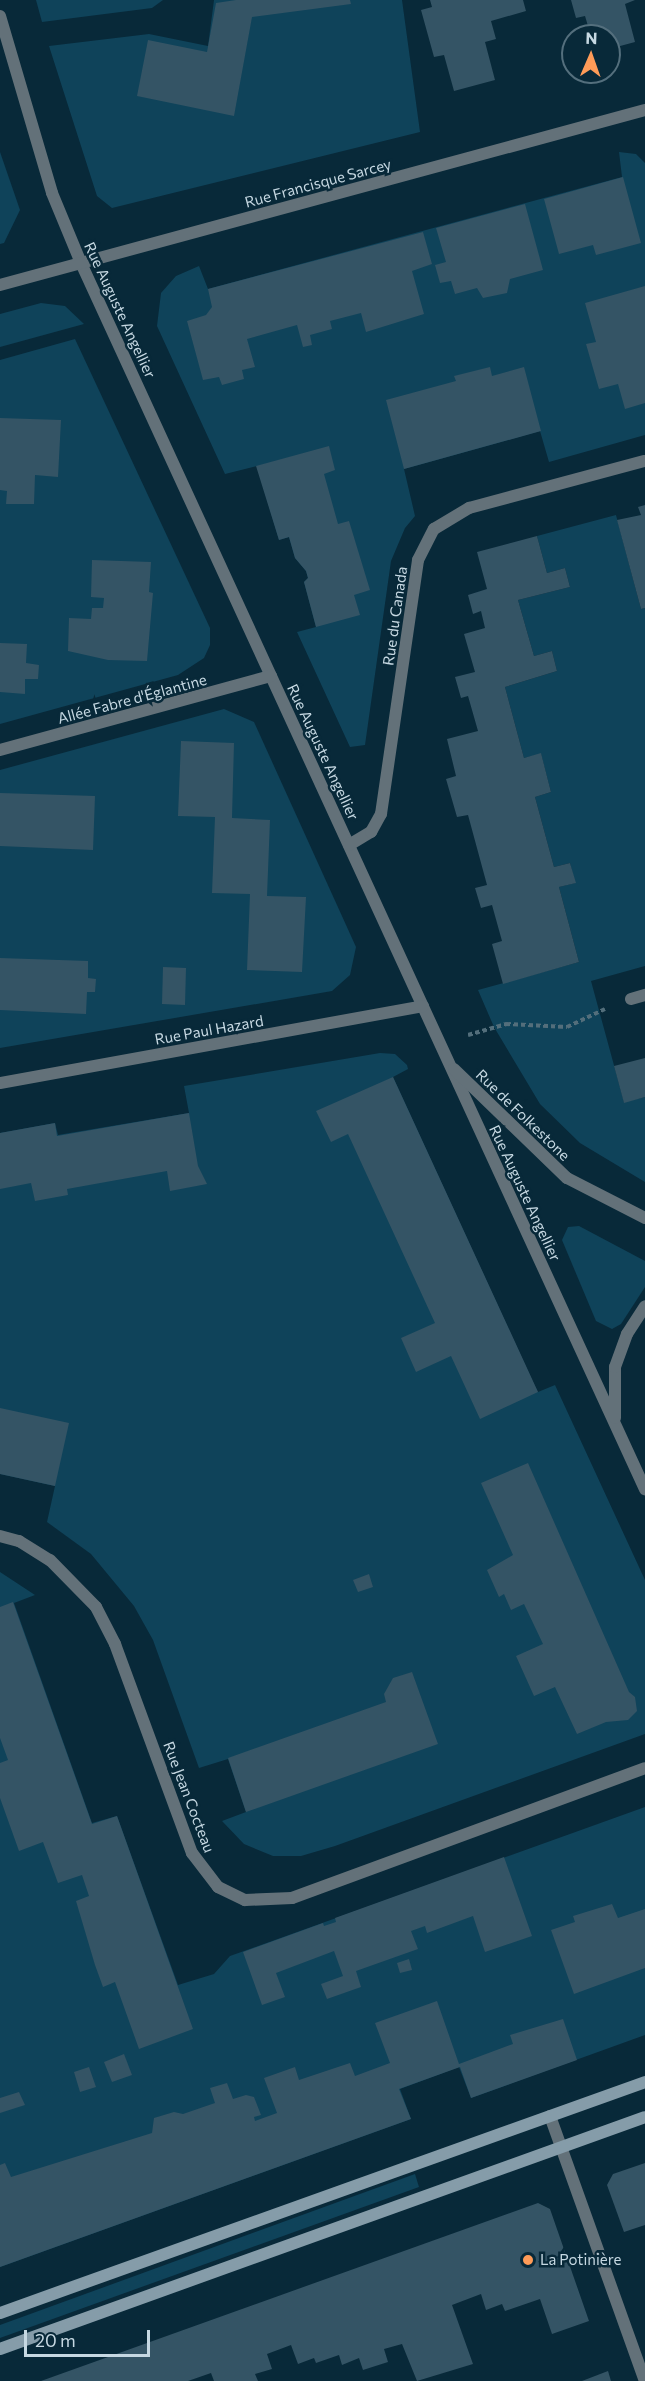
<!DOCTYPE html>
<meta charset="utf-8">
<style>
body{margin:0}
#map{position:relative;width:645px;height:2381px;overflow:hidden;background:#082939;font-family:Commissioner,sans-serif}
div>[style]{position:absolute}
.green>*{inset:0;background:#0f435a}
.building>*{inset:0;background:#345465}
.path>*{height:4px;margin-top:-2px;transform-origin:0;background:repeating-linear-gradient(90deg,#536e7b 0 4.5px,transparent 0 7.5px)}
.street>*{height:12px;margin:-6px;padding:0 6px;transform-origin:6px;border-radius:6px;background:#637179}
.secondary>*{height:12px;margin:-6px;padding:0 6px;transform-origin:6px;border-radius:6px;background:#859ca9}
.dots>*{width:16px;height:16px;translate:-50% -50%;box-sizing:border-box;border:3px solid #082939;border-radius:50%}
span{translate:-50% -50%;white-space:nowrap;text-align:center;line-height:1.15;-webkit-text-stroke:5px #082939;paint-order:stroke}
.street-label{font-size:15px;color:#c6d8e2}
.poi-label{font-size:15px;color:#c6d8e2}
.left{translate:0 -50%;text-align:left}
.north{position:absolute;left:561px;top:24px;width:60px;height:60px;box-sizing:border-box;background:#082939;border:2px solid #546f7d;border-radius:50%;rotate:2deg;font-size:16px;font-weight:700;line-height:24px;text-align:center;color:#c6d8e2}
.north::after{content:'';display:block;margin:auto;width:21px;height:27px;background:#fe9b58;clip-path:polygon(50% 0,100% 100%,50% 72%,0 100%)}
.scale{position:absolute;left:24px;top:2330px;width:126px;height:27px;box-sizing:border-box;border:3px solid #c6d8e2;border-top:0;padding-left:8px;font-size:18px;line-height:21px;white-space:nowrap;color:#c6d8e2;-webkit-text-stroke:4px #082939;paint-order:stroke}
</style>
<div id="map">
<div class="green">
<div style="clip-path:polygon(36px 0,163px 0,152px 8px,42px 22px)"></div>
<div style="clip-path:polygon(214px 0,402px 0,420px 132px,112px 208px,97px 196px,49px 46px,149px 34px,208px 46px)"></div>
<div style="clip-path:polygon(0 152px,20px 210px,4px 243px,0 244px)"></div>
<div style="clip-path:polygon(619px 152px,636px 154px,645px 163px,645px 435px,549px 462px,540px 431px,404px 469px,415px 516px,405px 528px,391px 561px,365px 745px,350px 747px,297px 632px,316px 627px,304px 582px,308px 578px,306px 571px,295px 558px,289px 537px,279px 540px,257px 466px,225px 474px,157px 326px,161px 293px,176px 276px,199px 266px,208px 289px,622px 177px)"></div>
<div style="clip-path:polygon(41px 303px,65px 306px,84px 324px,0 347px,0 314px)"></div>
<div style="clip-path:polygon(75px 339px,210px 628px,210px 645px,204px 658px,178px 675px,0 724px,0 360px)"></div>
<div style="clip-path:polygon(616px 515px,641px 609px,645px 608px,645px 966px,591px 981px,624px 1102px,645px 1097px,645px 1182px,580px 1143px,540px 1104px,494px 1027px,478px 990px,579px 962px,559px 887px,575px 883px,570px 863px,554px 867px,535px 797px,551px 792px,541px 754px,524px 758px,505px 687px,557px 671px,552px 651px,534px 656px,518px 600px,570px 587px,565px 568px,547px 573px,537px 536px)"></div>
<div style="clip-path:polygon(224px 709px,254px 722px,356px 947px,350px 975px,332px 991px,0 1048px,0 770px)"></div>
<div style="clip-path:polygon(380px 1053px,395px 1054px,407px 1065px,408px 1069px,393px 1077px,534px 1384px,538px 1392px,555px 1385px,645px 1580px,645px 1734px,335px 1846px,301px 1856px,273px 1856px,244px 1844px,222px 1821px,246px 1812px,228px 1759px,199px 1768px,153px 1640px,134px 1606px,91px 1554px,47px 1522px,55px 1486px,0 1474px,0 1133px,55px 1123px,58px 1135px,189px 1113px,184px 1086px)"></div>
<div style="clip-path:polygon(579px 1226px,645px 1261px,645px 1287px,621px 1324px,612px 1329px,596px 1321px,562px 1240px,568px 1227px)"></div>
<div style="clip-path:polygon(0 1572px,35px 1595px,14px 1603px,92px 1823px,117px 1816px,178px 1985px,214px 1974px,230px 1956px,645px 1807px,645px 2035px,471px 2098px,459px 2067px,400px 2089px,411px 2119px,0 2267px)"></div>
<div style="clip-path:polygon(415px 2174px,419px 2187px,0 2338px,0 2325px)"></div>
</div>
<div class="building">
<div style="clip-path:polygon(236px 0,350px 0,351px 4px,252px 17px,234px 116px,137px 96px,148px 40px,207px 52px,216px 3px)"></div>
<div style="clip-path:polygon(430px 0,523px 0,526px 11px,491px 21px,496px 39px,485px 42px,495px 80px,454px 91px,444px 55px,434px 57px,421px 10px,432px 7px)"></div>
<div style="clip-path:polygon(571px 0,635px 0,625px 4px,635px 42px,609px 49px,609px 36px,591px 36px,585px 16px,576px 18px)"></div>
<div style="clip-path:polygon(623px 177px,641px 243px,596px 255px,593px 245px,559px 254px,544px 199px)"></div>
<div style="clip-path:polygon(525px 204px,543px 270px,510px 279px,507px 293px,483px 298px,477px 288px,455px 294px,451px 281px,440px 283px,435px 265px,446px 262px,436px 228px)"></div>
<div style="clip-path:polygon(423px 232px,432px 264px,412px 271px,424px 314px,366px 332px,361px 313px,330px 321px,332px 329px,310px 335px,312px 345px,303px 347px,297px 325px,247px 339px,255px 367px,242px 370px,244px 379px,222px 385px,219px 377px,203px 380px,187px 321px,206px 315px,212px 307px,208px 289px)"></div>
<div style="clip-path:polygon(645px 286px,645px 403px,625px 409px,618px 384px,599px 389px,586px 344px,596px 342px,585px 303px)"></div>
<div style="clip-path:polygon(490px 367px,492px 376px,524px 367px,541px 431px,404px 469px,386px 400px,456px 381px,454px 376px)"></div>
<div style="clip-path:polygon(0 418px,61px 420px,58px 477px,35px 475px,34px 504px,6px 504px,7px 491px,0 490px)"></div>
<div style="clip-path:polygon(329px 446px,335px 470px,324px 474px,338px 524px,349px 521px,370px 590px,354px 595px,360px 615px,316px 627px,304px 582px,308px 578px,306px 571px,295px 558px,289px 537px,279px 540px,256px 466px)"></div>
<div style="clip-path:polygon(645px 505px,645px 608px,641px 609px,617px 520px,641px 515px,638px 507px)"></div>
<div style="clip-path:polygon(537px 536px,547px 573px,565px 568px,570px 587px,518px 600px,534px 656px,552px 651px,557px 671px,505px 687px,524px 758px,541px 753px,551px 792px,535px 797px,554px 867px,570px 863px,576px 883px,559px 887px,579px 962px,503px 984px,492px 944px,502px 941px,492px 905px,481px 908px,475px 888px,487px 885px,468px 815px,457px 817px,446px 779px,456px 776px,447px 739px,478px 731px,468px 696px,461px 698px,455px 677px,475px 672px,464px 634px,485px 628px,481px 611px,473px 614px,468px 595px,487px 589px,477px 552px)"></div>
<div style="clip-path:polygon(92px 560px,151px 562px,149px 592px,153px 593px,147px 661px,108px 660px,68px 651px,69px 618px,91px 619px,92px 608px,103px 608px,104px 598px,91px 597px)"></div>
<div style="clip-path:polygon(0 643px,27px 644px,26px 663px,39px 665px,38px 679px,25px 679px,25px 694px,0 692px)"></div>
<div style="clip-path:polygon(181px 741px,234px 743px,232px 818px,270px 820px,267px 896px,306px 897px,302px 972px,247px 970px,250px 894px,212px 893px,215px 817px,178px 816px)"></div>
<div style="clip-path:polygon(0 793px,95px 796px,93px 850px,0 846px)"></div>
<div style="clip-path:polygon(0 958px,88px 961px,88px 978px,96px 979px,95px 992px,87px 992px,86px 1014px,0 1010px)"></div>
<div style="clip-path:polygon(163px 967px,186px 968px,185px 1005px,162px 1004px)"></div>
<div style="clip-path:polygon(645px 1058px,645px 1097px,624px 1103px,614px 1066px)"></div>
<div style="clip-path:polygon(393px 1077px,538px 1392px,480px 1419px,451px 1356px,416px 1372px,401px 1338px,435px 1323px,348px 1134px,331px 1142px,316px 1111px)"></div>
<div style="clip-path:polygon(189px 1113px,198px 1166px,207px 1184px,170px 1191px,167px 1171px,67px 1189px,68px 1195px,35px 1201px,31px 1183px,0 1189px,0 1133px,55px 1123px,57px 1136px)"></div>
<div style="clip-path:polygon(0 1408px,69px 1423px,55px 1486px,0 1474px)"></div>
<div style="clip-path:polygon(528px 1463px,629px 1692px,635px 1697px,637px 1711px,628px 1720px,606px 1722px,577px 1734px,555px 1687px,534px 1696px,516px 1656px,543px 1644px,524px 1604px,511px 1610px,504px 1594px,499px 1597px,487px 1570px,513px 1555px,481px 1483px)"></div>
<div style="clip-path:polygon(369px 1574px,373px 1587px,358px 1592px,353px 1580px)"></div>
<div style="clip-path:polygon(13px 1602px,92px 1824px,117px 1816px,193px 2029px,139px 2049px,115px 1982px,103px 1987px,95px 1965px,76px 1901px,89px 1896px,82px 1875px,58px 1883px,43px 1842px,19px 1851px,0 1798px,0 1763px,8px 1760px,0 1738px,0 1607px)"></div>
<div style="clip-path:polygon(412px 1672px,438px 1744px,246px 1812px,228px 1758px,386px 1702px,384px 1694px,393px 1678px)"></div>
<div style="clip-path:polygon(504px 1857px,532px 1936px,485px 1952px,473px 1916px,427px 1933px,425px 1926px,411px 1931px,418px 1949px,356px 1971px,361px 1987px,327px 1999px,321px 1984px,343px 1976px,334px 1951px,276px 1973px,285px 1997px,262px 2005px,243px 1952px,323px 1923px,324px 1926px,336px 1922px,335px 1918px)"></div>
<div style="clip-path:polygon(612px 1904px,618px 1918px,645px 1909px,645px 1968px,574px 1994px,551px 1930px,575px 1922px,573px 1916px)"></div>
<div style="clip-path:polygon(409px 1959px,412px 1970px,400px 1973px,397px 1963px)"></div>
<div style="clip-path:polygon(437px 2001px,459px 2064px,513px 2044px,510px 2035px,563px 2019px,577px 2060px,471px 2098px,460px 2067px,399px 2089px,411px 2119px,0 2267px,0 2165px,5px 2163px,11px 2177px,152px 2133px,154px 2118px,174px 2112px,183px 2114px,215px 2103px,210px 2088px,227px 2083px,233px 2099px,246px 2095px,254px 2097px,261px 2115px,254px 2117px,255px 2121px,277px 2113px,264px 2078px,295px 2067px,299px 2080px,350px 2063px,355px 2076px,390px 2063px,375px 2023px)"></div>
<div style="clip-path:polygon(124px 2054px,132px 2075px,112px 2082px,104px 2062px)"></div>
<div style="clip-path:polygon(89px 2067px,96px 2087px,80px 2092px,74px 2072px)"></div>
<div style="clip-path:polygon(19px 2092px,25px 2105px,0 2113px,0 2098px)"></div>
<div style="clip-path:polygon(645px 2163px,645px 2225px,624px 2232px,607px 2185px,613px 2174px)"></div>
<div style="clip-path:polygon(538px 2203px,550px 2209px,589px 2321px,552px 2334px,540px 2299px,505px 2311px,502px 2304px,486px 2310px,481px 2294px,452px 2305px,473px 2364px,417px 2381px,402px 2344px,384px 2349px,388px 2362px,363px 2370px,359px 2358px,342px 2365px,339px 2355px,316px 2363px,314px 2358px,298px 2364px,291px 2345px,267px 2354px,272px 2369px,255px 2374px,258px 2381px,214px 2381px,211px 2373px,188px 2381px,41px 2381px)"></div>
<div style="clip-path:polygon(608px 2371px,611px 2381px,582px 2381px)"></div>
</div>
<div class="path">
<div style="left:468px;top:1035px;width:40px;rotate:-16deg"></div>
<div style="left:506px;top:1024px;width:61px;rotate:2.8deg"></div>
<div style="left:567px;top:1027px;width:42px;rotate:-25.3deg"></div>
</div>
<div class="street">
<div style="left:0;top:16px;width:184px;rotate:73.6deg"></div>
<div style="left:52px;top:193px;width:76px;rotate:67.5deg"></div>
<div style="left:81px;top:263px;width:1350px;rotate:65.3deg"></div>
<div style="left:0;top:285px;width:668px;rotate:-15.18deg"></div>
<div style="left:0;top:750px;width:281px;rotate:-15.3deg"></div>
<div style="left:349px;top:845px;width:26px;rotate:-31deg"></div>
<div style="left:371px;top:832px;width:21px;rotate:-61deg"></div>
<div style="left:381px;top:814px;width:257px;rotate:-81.7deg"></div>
<div style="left:418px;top:560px;width:35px;rotate:-63deg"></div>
<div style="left:434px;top:529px;width:41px;rotate:-31deg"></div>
<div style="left:469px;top:508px;width:182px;rotate:-15deg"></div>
<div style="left:631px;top:999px;width:15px;rotate:-16deg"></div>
<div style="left:454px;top:1069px;width:157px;rotate:44deg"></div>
<div style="left:567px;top:1178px;width:88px;rotate:27.1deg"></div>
<div style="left:0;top:1083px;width:430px;rotate:-10.3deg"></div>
<div style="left:615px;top:1418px;width:51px;rotate:-90deg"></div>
<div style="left:615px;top:1367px;width:35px;rotate:-70deg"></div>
<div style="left:627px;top:1334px;width:33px;rotate:-57deg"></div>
<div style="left:0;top:1536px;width:20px;rotate:15deg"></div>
<div style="left:19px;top:1541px;width:36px;rotate:32deg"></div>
<div style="left:50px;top:1560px;width:66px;rotate:45.6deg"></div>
<div style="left:96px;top:1607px;width:42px;rotate:62.8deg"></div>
<div style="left:115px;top:1644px;width:223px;rotate:69.8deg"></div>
<div style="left:192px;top:1853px;width:43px;rotate:52.6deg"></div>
<div style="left:218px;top:1887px;width:30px;rotate:26deg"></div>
<div style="left:245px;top:1900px;width:47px;rotate:-2.4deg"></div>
<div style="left:292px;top:1898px;width:376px;rotate:-20.2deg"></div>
<div style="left:550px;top:2116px;width:282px;rotate:70.3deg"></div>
</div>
<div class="secondary">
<div style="left:0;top:2313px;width:685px;rotate:-19.7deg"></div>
<div style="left:0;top:2349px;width:685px;rotate:-19.78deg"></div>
</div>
<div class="dots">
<div style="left:528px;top:2260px;background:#fe9b58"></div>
</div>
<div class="street-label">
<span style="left:318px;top:183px;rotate:-15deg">Rue Francisque Sarcey</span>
<span style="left:120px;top:310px;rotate:65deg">Rue Auguste Angellier</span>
<span style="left:395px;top:616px;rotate:-82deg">Rue du Canada</span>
<span style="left:132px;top:699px;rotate:-15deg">Allée Fabre d'Églantine</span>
<span style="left:323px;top:752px;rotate:65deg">Rue Auguste Angellier</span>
<span style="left:209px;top:1030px;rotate:-10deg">Rue Paul Hazard</span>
<span style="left:523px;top:1115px;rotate:44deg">Rue de Folkestone</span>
<span style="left:525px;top:1193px;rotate:65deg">Rue Auguste Angellier</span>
<span style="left:189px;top:1797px;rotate:69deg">Rue Jean Cocteau</span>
</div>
<div class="poi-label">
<span class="left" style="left:540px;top:2260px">La Potinière</span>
</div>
<div class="north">N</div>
<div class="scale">20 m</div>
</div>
